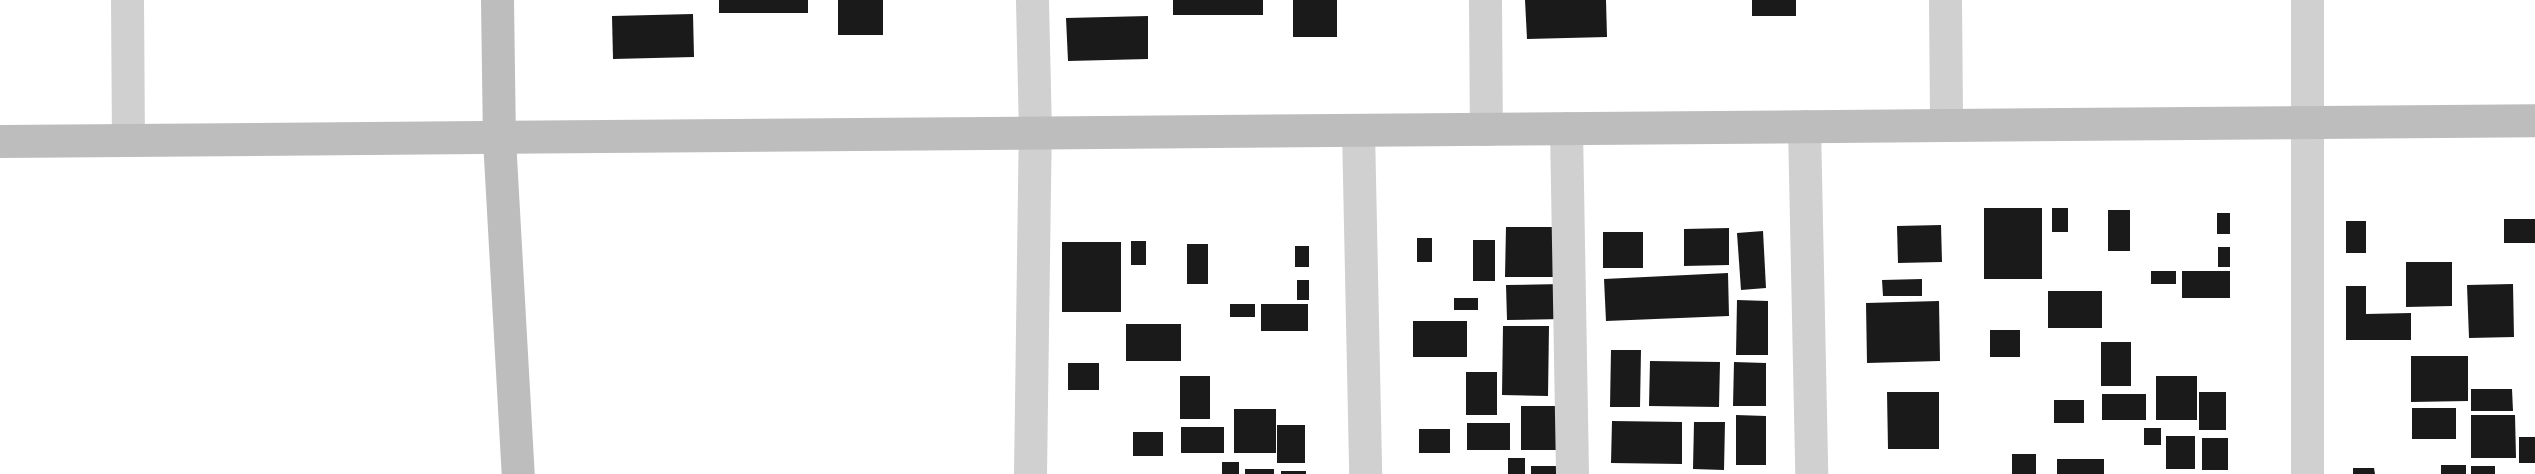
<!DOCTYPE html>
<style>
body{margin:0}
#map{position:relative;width:2535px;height:474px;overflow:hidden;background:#fff;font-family:Helvetica,sans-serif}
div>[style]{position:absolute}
.building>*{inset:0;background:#1a1a1a}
.street>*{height:33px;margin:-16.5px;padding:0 16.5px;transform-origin:16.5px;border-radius:16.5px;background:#d0d0d0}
.secondary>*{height:33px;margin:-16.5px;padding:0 16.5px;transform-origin:16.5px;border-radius:16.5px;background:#bdbdbd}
span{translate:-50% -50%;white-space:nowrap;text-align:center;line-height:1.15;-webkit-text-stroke:6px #fff;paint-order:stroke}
</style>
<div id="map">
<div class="building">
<div style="clip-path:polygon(719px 0,808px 0,808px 13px,719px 13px)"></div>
<div style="clip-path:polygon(838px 0,883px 0,883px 35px,838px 35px)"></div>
<div style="clip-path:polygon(1173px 0,1263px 0,1263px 15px,1173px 15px)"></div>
<div style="clip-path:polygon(1293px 0,1337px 0,1337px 37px,1293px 37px)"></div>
<div style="clip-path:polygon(1525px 0,1606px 0,1607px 37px,1527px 39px)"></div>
<div style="clip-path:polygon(1752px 0,1796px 0,1796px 16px,1752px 16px)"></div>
<div style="clip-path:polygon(693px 14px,694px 57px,613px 59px,612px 16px)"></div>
<div style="clip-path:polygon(1148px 16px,1148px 59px,1068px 61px,1066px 18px)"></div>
<div style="clip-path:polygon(1984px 208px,2042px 208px,2042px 279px,1984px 279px)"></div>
<div style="clip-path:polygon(2052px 208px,2068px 208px,2068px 232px,2052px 232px)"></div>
<div style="clip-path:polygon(2108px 210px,2130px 210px,2130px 251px,2108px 251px)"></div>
<div style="clip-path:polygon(2217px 213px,2230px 213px,2230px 234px,2217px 234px)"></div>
<div style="clip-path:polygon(2504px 219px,2535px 219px,2535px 243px,2504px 243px)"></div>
<div style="clip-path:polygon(2346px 221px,2366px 221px,2366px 253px,2346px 253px)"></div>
<div style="clip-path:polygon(1941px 225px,1942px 262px,1898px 263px,1897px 226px)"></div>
<div style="clip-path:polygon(1506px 227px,1562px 227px,1561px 277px,1505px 277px)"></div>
<div style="clip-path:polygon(1729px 228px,1729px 265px,1684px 266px,1684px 229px)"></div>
<div style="clip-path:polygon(1763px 231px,1766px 288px,1741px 290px,1737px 233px)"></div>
<div style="clip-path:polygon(1603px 232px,1643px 232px,1643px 268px,1603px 268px)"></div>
<div style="clip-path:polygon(1417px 238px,1432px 238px,1432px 262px,1417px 262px)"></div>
<div style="clip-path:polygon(1473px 240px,1495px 240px,1495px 281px,1473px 281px)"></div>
<div style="clip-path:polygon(1131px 241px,1146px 241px,1146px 265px,1131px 265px)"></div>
<div style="clip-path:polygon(1062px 242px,1121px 242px,1121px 312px,1062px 312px)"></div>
<div style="clip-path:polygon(1187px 244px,1208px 244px,1208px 284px,1187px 284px)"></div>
<div style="clip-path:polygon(1295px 246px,1309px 246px,1309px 267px,1295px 267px)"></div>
<div style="clip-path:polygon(2218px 247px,2230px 247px,2230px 267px,2218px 267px)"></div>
<div style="clip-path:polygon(2406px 262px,2452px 262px,2452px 306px,2406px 307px)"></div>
<div style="clip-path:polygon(2151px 271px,2176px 271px,2176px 284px,2151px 284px)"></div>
<div style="clip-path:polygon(2182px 271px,2230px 271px,2230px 298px,2182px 298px)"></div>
<div style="clip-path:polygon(1728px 273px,1729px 316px,1606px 321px,1604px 279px)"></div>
<div style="clip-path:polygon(1922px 279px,1922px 296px,1883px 296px,1882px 280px)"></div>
<div style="clip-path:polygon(1297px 280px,1309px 280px,1309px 300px,1297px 300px)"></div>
<div style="clip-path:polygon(1562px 284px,1563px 319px,1507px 320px,1506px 285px)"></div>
<div style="clip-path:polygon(2513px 284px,2514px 337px,2469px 338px,2467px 285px)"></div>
<div style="clip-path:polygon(2346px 286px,2366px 286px,2366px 314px,2411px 313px,2411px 340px,2346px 340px)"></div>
<div style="clip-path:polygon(2048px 291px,2102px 291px,2102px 328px,2048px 328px)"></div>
<div style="clip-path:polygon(1454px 298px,1478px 298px,1478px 310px,1454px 310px)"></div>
<div style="clip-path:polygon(1737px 300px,1768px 301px,1768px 355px,1736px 355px)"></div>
<div style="clip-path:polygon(1939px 301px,1940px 361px,1867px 363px,1866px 303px)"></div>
<div style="clip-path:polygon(1230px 304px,1255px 304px,1255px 317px,1230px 317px)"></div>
<div style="clip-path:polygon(1261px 304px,1308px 304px,1308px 331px,1261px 331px)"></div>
<div style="clip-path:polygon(1413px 321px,1467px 321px,1467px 357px,1413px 357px)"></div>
<div style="clip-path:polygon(1126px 324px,1181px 324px,1181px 361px,1126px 361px)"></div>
<div style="clip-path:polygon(1503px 326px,1549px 326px,1548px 396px,1502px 395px)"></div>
<div style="clip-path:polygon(1990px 330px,2020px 330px,2020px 357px,1990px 357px)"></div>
<div style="clip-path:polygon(2101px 342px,2131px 342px,2131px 386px,2101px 386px)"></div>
<div style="clip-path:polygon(1611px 350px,1641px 350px,1640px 407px,1610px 407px)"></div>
<div style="clip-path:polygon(2411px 356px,2468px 356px,2468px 401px,2411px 402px)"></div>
<div style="clip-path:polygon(1650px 361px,1720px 362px,1719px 407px,1649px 406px)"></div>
<div style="clip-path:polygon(1734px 362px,1766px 363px,1766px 406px,1733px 406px)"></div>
<div style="clip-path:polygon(1068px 363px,1099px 363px,1099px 390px,1068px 390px)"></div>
<div style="clip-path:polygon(1466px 372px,1497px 372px,1497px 415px,1466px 415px)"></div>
<div style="clip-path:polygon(1180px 376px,1210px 376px,1210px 419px,1180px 419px)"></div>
<div style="clip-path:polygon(2156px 376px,2197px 376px,2197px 420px,2156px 420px)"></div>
<div style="clip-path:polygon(2471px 389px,2512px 389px,2513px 411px,2471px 411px)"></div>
<div style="clip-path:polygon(1887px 392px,1939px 392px,1939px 449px,1888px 449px)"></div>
<div style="clip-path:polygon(2199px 392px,2226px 392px,2226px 430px,2199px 430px)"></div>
<div style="clip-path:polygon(2102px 394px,2146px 394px,2146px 420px,2102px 420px)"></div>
<div style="clip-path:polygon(2054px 400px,2084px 400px,2084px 423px,2054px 423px)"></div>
<div style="clip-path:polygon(1521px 406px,1562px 406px,1562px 450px,1521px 450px)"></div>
<div style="clip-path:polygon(2412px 408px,2456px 408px,2456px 439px,2412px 439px)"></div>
<div style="clip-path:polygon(1234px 409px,1276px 409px,1276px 453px,1234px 453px)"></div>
<div style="clip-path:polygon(1736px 415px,1766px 416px,1766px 465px,1736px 465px)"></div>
<div style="clip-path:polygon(2471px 415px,2515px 415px,2516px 458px,2471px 458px)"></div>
<div style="clip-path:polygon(1612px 421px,1682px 422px,1682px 464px,1611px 463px)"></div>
<div style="clip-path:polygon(1694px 422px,1725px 422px,1724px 470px,1693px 469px)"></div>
<div style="clip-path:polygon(1467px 423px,1510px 423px,1510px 450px,1467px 450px)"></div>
<div style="clip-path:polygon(1277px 425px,1305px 425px,1305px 463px,1277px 463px)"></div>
<div style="clip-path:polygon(1181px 427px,1224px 427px,1224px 453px,1181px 453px)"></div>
<div style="clip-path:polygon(2144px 428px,2161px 428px,2161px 445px,2144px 445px)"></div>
<div style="clip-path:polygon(1419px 429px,1450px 429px,1450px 453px,1419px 453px)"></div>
<div style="clip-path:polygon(1133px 432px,1163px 432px,1163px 456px,1133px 456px)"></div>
<div style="clip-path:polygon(2166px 436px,2195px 436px,2195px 469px,2166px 469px)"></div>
<div style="clip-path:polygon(2519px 437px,2535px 437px,2535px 463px,2519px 463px)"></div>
<div style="clip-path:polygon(2202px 438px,2228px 438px,2228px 470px,2202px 470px)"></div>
<div style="clip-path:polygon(2012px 454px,2036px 454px,2036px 474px,2012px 474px)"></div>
<div style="clip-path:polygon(1508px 458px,1525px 458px,1525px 474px,1508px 474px)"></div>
<div style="clip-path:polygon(2057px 459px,2104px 459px,2104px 474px,2057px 474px)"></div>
<div style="clip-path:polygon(1222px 462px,1239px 462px,1239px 474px,1222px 474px)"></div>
<div style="clip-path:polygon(2441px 465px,2466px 465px,2466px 474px,2441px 474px)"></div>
<div style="clip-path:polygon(1531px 466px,1560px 466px,1560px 474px,1531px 474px)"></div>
<div style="clip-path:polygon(2471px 466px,2495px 466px,2495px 474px,2471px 474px)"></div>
<div style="clip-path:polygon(2353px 468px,2374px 468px,2375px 474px,2353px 474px)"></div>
<div style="clip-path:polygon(1245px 469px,1274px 469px,1274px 474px,1245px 474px)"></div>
<div style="clip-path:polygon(1281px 471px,1306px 471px,1306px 474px,1281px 474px)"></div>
</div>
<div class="street">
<div style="left:127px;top:0;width:140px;rotate:89.6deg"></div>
<div style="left:1485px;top:0;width:129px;rotate:89.6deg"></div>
<div style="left:1945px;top:0;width:125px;rotate:89.5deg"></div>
<div style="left:1804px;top:126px;width:348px;rotate:88.8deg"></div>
<div style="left:1566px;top:128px;width:346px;rotate:89deg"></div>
<div style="left:1358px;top:130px;width:344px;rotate:88.8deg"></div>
<div style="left:1030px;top:474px;width:341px;rotate:-89.2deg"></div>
<div style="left:1035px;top:133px;width:133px;rotate:-91.3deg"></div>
<div style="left:2307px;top:474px;width:474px;rotate:-90deg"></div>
</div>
<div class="secondary">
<div style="left:497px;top:0;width:139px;rotate:89.2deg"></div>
<div style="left:499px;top:139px;width:336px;rotate:86.8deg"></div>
<div style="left:0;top:141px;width:2535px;rotate:-0.47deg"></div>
</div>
</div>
